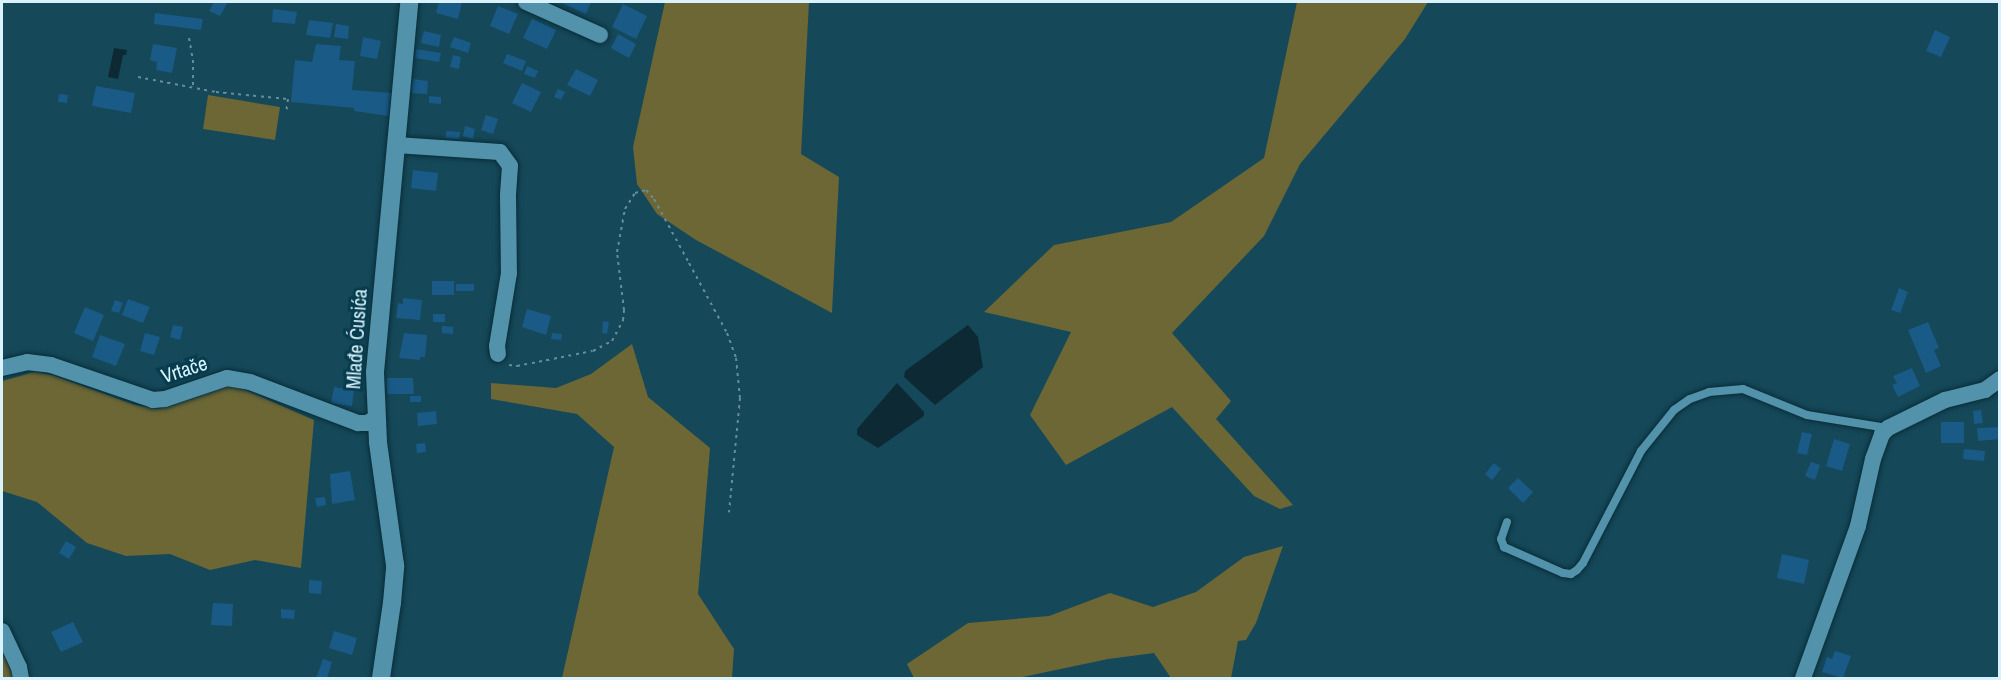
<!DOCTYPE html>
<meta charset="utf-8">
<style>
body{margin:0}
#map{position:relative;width:2001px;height:680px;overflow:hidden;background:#154859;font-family:"Archivo Narrow",sans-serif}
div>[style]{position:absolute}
.green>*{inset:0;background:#6c6735}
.water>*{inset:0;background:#0d2a34}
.building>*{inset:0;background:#1a5a87}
.path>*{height:2px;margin-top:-1px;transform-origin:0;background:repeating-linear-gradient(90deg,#658e9c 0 3px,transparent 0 7.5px)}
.roads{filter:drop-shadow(0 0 2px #092d38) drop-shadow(0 0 2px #092d38)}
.service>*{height:8px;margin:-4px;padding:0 4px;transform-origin:4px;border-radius:4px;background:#5292aa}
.minor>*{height:16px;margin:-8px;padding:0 8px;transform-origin:8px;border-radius:8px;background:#5292aa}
.tertiary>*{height:18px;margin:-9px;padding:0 9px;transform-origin:9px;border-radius:9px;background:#5292aa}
span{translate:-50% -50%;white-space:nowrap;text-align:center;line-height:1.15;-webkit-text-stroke:6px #063d4e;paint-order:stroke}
.street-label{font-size:20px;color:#d9f2fc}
.frame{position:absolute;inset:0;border:3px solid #d9f2fc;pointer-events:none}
</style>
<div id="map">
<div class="green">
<div style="clip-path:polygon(665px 2px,809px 2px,801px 154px,839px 177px,832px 313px,696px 240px,657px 214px,637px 184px,633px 147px)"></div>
<div style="clip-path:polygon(1297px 2px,1428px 2px,1405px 39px,1300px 164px,1264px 236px,1172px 333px,1231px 401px,1216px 419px,1293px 505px,1280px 509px,1254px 496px,1172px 407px,1066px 465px,1030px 415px,1071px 332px,984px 312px,1054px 245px,1171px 222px,1264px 158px)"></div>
<div style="clip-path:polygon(208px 95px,280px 107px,275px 140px,203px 129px)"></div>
<div style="clip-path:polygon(632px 344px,648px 397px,710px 448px,698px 594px,734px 649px,732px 678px,562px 678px,614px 447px,577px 414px,491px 399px,491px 383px,556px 388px,591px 374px)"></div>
<div style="clip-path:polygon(34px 372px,52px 375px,135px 405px,158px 409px,214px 388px,236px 386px,314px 420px,301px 568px,255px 560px,210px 570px,170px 554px,126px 556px,87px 543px,37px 502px,2px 491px,2px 381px)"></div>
<div style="clip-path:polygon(1283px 546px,1256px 623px,1246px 640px,1238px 641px,1231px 678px,1171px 678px,1154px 653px,1108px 659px,1018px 678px,914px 678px,907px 664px,968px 623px,1049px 616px,1110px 593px,1153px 607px,1196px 592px,1244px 557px)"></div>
<div style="clip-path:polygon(2px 648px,13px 669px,14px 678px,2px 678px)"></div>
</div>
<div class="water">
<div style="clip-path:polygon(114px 48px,127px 50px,126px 55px,123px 55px,118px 79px,108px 77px)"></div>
<div style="clip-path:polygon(968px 325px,978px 337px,983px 367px,935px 405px,904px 377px,905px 371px)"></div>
<div style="clip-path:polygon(897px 383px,924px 412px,924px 416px,878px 448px,857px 435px,857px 429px)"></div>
</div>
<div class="building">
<div style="clip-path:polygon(214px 2px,228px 2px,220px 16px,209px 11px)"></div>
<div style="clip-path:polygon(439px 2px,462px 2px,458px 19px,436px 13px)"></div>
<div style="clip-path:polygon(560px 2px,591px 2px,586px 14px)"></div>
<div style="clip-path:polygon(623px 4px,647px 16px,636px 39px,612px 27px)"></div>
<div style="clip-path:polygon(498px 6px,518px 14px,509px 34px,490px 26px)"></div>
<div style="clip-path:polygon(273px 9px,297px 12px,295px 24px,272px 22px)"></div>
<div style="clip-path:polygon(155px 13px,203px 19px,201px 30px,154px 24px)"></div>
<div style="clip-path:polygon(532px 19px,556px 30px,547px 49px,523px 38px)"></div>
<div style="clip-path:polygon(309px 20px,333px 23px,330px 38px,306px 35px)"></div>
<div style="clip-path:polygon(336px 24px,349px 26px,348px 39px,334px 37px)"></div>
<div style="clip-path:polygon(1935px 30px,1950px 37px,1941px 57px,1926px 51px)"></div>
<div style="clip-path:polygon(424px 31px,441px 35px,439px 47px,421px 43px)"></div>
<div style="clip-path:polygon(618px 34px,636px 44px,629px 58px,611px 48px)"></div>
<div style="clip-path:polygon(363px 37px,381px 41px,377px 59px,360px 56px)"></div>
<div style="clip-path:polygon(454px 37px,471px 43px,468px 53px,450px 47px)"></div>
<div style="clip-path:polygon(153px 44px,177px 48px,172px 73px,156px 70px,157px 62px,150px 60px)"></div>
<div style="clip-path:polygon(316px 44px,341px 46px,339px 60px,355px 61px,352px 90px,391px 93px,389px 116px,354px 111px,354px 108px,291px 102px,295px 60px,312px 62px)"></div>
<div style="clip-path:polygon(416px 49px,441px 53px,439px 62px,415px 58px)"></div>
<div style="clip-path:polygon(507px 54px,526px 61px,522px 71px,503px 63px)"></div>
<div style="clip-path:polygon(453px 55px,461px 57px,459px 69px,450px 67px)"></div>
<div style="clip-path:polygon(527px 66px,538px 71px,535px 78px,524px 74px)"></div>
<div style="clip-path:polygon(576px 69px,598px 80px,590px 96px,567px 85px)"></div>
<div style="clip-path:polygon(413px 79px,428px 81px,427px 94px,411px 93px)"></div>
<div style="clip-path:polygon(522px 83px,541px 92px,531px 112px,512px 103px)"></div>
<div style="clip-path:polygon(96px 86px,135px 93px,131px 113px,92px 106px)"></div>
<div style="clip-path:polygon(558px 89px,565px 92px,561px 100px,554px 97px)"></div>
<div style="clip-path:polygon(59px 94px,68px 95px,67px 103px,58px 102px)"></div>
<div style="clip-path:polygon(429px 96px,441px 97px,441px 104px,429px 103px)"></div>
<div style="clip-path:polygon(486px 115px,498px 119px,493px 134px,481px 130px)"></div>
<div style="clip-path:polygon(465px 126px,475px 129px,473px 139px,463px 136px)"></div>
<div style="clip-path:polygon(446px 131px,460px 132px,459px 139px,446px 138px)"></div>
<div style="clip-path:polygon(413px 170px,438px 173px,436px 191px,411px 188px)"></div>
<div style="clip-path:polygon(432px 281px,454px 281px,454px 295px,432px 295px)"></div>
<div style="clip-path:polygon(456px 284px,474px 284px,474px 291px,456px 291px)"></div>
<div style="clip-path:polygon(1899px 288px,1908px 292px,1900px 313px,1891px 310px)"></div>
<div style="clip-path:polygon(403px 298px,422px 300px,420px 320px,396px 318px,398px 303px,403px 304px)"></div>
<div style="clip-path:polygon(128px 299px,150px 307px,143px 323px,122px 315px)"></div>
<div style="clip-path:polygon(115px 300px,123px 303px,119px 313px,111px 311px)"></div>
<div style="clip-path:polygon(85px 307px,104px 315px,93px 341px,74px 333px)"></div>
<div style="clip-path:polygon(527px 309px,551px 316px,546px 335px,522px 327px)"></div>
<div style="clip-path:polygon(433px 314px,445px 314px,445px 322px,433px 322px)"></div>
<div style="clip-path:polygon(603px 321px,609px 322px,607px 334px,602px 333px)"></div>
<div style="clip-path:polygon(1928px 322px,1939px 348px,1934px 350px,1941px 366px,1926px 373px,1908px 330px)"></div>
<div style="clip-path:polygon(173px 325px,183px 327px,180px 340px,170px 337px)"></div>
<div style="clip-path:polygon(442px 326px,453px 327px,453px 334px,442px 333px)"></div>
<div style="clip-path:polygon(145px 333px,160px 337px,154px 355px,140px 351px)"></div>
<div style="clip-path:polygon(404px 333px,427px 335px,425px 357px,420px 357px,420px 360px,399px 358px)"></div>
<div style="clip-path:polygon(552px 333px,562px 334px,561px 340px,551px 339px)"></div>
<div style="clip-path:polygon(100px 335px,125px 344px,116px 366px,92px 357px)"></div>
<div style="clip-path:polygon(1912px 368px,1920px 386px,1898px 397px,1892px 385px,1897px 383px,1893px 376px)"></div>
<div style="clip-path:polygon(387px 378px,413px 378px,414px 394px,387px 394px)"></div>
<div style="clip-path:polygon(334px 387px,354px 390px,352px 406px,331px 403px)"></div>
<div style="clip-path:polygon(410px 396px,421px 396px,421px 402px,410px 402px)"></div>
<div style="clip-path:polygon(1981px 410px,1983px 423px,1974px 424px,1973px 411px)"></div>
<div style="clip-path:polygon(436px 411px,437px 424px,418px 426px,417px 413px)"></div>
<div style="clip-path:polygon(1941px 422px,1964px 422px,1964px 443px,1941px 443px)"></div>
<div style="clip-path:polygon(2000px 427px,2000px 439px,1978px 441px,1977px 428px)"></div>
<div style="clip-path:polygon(1802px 432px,1812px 434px,1807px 455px,1797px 453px)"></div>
<div style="clip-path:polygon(1834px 439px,1850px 444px,1842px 471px,1826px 466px)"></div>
<div style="clip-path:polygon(425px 443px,426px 452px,417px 453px,416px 444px)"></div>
<div style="clip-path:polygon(1964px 449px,1985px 451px,1984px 461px,1963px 459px)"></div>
<div style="clip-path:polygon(1811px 462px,1820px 465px,1815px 480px,1805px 476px)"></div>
<div style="clip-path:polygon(1494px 463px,1501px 469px,1492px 480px,1485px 474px)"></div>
<div style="clip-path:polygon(350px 471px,355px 500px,332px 504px,330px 474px)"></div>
<div style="clip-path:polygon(1518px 478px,1533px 492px,1523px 503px,1508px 488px)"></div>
<div style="clip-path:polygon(325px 497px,326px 505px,317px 507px,315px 498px)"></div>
<div style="clip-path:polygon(66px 541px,76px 547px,69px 559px,59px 553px)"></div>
<div style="clip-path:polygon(1782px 554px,1809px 560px,1804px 584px,1777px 578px)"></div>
<div style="clip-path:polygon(309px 580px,322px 581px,321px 594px,309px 593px)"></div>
<div style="clip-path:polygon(213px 603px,233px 604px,232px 626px,211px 625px)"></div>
<div style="clip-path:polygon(281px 609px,295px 610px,294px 619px,281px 618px)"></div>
<div style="clip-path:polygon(73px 622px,83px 642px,61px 652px,51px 632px)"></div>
<div style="clip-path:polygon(334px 631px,357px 638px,352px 655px,329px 648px)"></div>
<div style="clip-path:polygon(1835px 651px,1851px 656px,1843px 678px,1822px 672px,1827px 657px,1832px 659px)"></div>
<div style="clip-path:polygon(323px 659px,332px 662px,327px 678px,316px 678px)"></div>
</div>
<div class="path">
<div style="left:189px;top:38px;width:22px;rotate:80deg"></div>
<div style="left:193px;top:60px;width:28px;rotate:90deg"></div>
<div style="left:138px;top:77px;width:79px;rotate:10.9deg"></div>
<div style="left:216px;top:92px;width:72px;rotate:5.6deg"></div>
<div style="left:288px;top:99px;width:14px;rotate:98deg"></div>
<div style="left:509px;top:365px;width:8px;rotate:7deg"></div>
<div style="left:517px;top:366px;width:77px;rotate:-11.2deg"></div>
<div style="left:593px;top:351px;width:21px;rotate:-28deg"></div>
<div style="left:612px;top:341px;width:24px;rotate:-62deg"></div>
<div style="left:623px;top:320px;width:10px;rotate:-84deg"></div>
<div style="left:624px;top:310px;width:58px;rotate:-96.9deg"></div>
<div style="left:617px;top:252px;width:44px;rotate:-79.5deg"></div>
<div style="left:625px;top:209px;width:19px;rotate:-58deg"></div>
<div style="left:635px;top:193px;width:11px;rotate:-15deg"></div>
<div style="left:646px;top:190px;width:12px;rotate:48deg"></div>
<div style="left:654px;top:199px;width:73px;rotate:61.3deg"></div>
<div style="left:689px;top:263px;width:80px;rotate:61.5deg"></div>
<div style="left:727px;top:333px;width:27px;rotate:70deg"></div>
<div style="left:736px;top:358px;width:40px;rotate:84.3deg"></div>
<div style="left:740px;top:398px;width:115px;rotate:95.5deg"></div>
</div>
<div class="roads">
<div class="service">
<div style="left:1507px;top:522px;width:18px;rotate:109deg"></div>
<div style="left:1501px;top:539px;width:9px;rotate:69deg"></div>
<div style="left:1504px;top:547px;width:64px;rotate:23.8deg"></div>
<div style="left:1563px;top:573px;width:8px;rotate:7deg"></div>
<div style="left:1571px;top:574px;width:7px;rotate:-34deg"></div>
<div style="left:1577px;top:570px;width:9px;rotate:-49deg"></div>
<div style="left:1583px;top:563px;width:126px;rotate:-62.6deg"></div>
<div style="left:1641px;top:451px;width:53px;rotate:-51.2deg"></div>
<div style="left:1674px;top:410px;width:19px;rotate:-35deg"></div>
<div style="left:1690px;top:399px;width:20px;rotate:-20deg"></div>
<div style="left:1709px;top:392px;width:34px;rotate:-5deg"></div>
<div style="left:1743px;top:389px;width:69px;rotate:22.1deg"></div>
<div style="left:1807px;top:415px;width:81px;rotate:9.2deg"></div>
</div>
<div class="minor">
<div style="left:526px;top:2px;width:81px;rotate:24deg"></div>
<div style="left:396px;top:145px;width:104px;rotate:3.9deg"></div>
<div style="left:500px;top:152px;width:17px;rotate:54deg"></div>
<div style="left:510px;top:166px;width:30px;rotate:94deg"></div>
<div style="left:508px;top:196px;width:77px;rotate:89.3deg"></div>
<div style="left:509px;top:273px;width:74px;rotate:99.3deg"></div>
<div style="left:497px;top:346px;width:8px;rotate:83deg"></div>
<div style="left:2px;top:368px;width:26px;rotate:-13deg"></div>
<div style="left:27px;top:362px;width:24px;rotate:7deg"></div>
<div style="left:51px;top:365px;width:108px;rotate:18.9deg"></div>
<div style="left:153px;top:400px;width:12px;rotate:-5deg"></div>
<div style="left:165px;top:399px;width:65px;rotate:-18.7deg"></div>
<div style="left:227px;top:378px;width:23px;rotate:10deg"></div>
<div style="left:250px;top:382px;width:116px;rotate:20.8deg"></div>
<div style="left:358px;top:423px;width:9px"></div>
<div style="left:367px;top:423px;width:10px;rotate:-29deg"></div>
<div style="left:2px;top:631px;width:40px;rotate:65deg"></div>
<div style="left:19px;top:667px;width:11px;rotate:80deg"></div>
<div style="left:1803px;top:678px;width:162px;rotate:-70.1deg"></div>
<div style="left:1858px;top:526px;width:69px;rotate:-77.4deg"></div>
<div style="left:1873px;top:459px;width:27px;rotate:-70deg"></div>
<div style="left:1882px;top:434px;width:8px;rotate:-45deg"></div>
<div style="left:1888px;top:428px;width:64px;rotate:-26.2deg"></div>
<div style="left:1945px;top:400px;width:41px;rotate:-14deg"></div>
<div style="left:1985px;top:390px;width:19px;rotate:-36deg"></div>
</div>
<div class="tertiary">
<div style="left:381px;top:678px;width:76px;rotate:-81.7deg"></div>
<div style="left:392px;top:603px;width:38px;rotate:-85deg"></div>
<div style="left:395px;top:565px;width:124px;rotate:-97.9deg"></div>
<div style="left:378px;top:442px;width:70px;rotate:-92.5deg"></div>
<div style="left:375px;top:372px;width:372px;rotate:-84.7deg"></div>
</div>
</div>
<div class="street-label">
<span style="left:356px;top:339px;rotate:-86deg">Mlađe Ćusića</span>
<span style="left:184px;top:369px;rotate:-18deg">Vrtače</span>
</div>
<div class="frame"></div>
</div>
